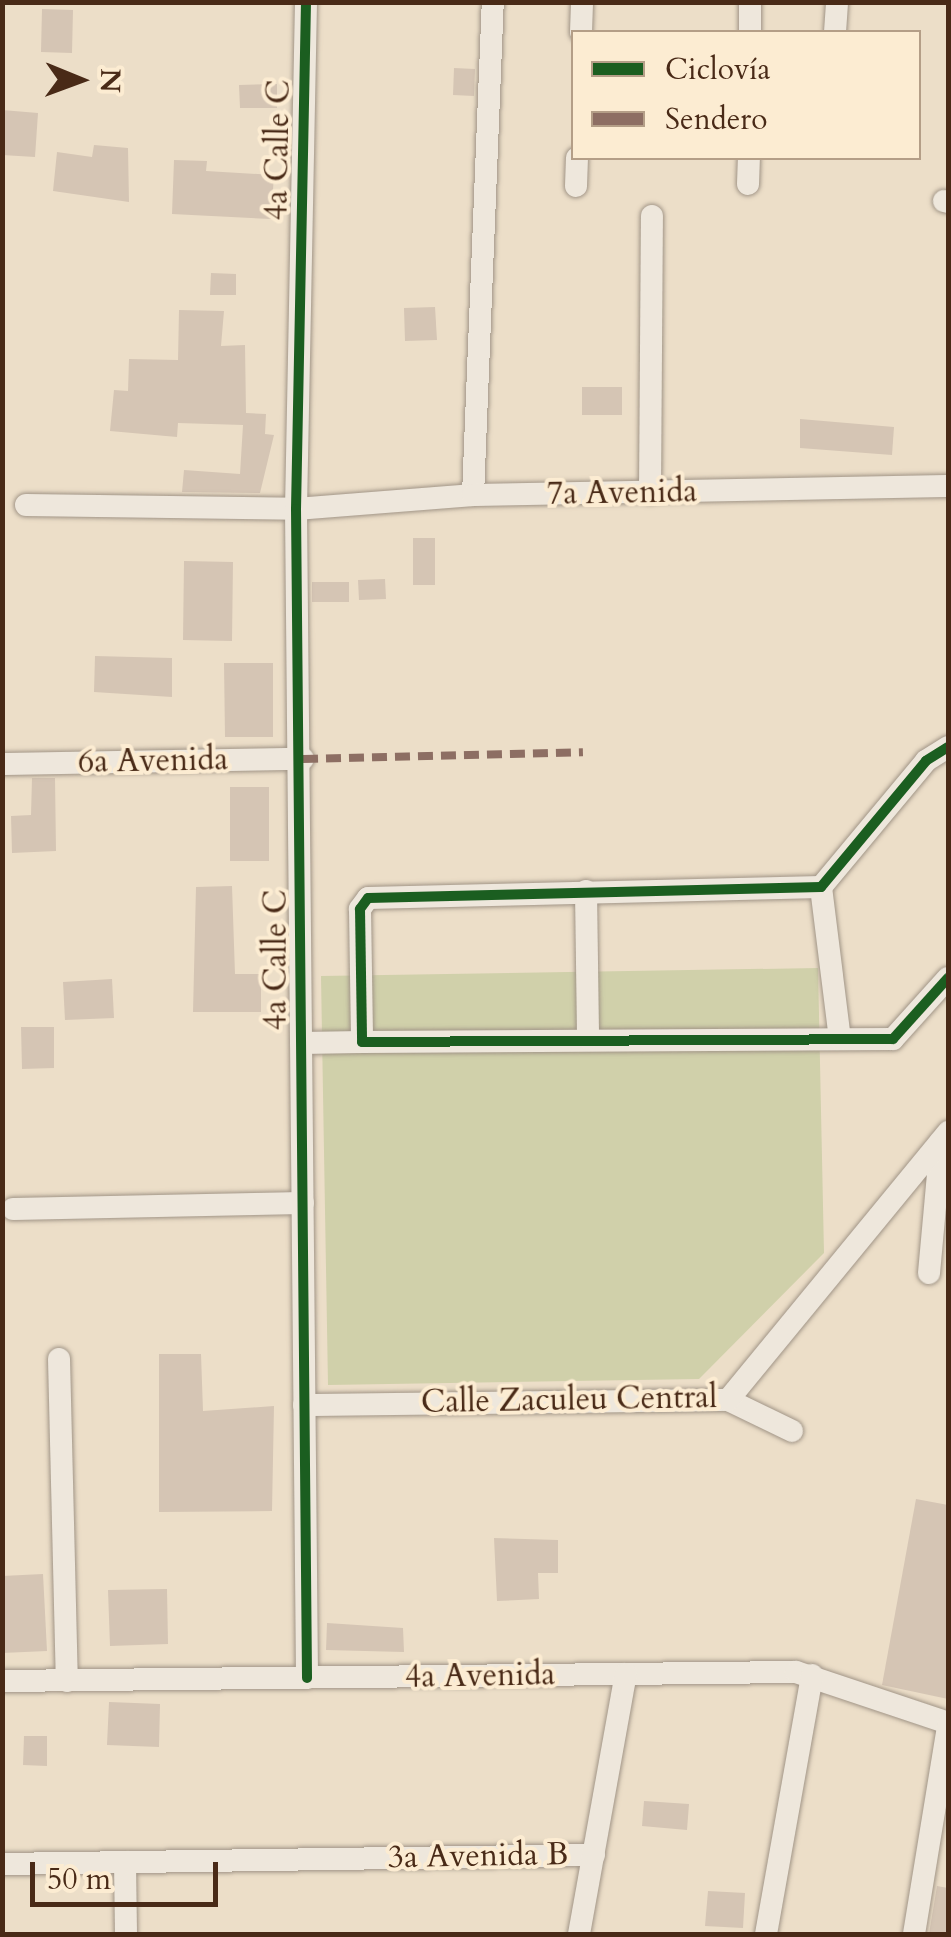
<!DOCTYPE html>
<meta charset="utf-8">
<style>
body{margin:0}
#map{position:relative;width:951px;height:1937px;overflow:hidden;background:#ecdec8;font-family:Cardo,serif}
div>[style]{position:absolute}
.green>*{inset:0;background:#d0d0aa}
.building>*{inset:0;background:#d5c5b4}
.roads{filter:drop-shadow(0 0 2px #a19587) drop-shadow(0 0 2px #a19587)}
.minor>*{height:22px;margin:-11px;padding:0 11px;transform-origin:11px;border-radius:11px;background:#eee7dc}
.quiet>*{height:8px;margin-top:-4px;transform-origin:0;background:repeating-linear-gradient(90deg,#8d6e63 0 15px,transparent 0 23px)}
.cycleway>*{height:10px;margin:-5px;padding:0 5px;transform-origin:5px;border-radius:5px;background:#1b5e20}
span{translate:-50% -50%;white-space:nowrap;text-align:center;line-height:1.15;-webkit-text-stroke:8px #fcecd2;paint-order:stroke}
.street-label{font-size:32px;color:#492a17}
.frame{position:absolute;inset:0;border:5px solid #492a17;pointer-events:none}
.legend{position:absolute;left:571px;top:30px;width:350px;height:130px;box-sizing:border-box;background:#fcecd2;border:2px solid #b49e87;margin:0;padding:12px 18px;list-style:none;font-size:30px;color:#492a17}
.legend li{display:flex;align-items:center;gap:20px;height:50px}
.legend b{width:50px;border:2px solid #b49e87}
.north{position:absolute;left:30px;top:30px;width:100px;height:100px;-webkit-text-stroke:8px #fcecd2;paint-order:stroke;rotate:91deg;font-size:28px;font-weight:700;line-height:40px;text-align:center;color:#492a17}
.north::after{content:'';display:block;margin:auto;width:35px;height:45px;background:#492a17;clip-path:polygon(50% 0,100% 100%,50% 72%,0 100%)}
.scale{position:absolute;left:30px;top:1862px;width:188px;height:45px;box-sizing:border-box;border:5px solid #492a17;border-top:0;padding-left:12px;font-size:30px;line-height:35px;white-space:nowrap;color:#492a17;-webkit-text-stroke:8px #fcecd2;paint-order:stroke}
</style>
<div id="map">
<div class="green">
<div style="clip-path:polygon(818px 968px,824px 1253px,699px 1379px,328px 1385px,321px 976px)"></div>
</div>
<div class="building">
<div style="clip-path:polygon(42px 9px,73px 10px,72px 53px,41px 52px)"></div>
<div style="clip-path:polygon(454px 68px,475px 69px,474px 96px,453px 95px)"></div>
<div style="clip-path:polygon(277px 84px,277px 108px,240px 108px,239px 85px)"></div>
<div style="clip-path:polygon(2px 110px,38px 113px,35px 157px,2px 155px)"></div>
<div style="clip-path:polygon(94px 145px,128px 148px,129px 202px,53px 191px,57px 152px,92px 157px)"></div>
<div style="clip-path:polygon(174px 160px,207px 161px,206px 171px,274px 175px,271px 219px,172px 214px)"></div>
<div style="clip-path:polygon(211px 273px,236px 274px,236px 295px,210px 295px)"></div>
<div style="clip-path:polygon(435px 307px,437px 340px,405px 341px,404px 308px)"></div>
<div style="clip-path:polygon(179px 310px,224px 311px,221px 346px,245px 345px,246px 413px,266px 414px,265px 434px,274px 435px,260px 493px,182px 492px,184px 470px,240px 474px,243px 425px,178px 423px,177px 437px,110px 431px,114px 390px,128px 391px,129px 359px,178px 360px)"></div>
<div style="clip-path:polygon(582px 387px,622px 387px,622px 415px,582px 415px)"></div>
<div style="clip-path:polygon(800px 419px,894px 427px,892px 455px,800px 448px)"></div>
<div style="clip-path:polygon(413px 538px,435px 538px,435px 585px,413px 585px)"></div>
<div style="clip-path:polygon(184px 561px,233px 562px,232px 641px,183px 640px)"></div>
<div style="clip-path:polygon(385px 579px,386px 599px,359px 600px,358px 580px)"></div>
<div style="clip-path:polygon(312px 582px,349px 582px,349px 602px,312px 602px)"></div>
<div style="clip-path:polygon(95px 656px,172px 658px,172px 697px,94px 692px)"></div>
<div style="clip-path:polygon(224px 663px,273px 663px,273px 737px,225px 737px)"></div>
<div style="clip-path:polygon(32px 778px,55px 778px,56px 851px,12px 853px,11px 816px,31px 815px)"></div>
<div style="clip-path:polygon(230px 787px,269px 787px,269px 861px,230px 861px)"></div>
<div style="clip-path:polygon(232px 886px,235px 974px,261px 974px,261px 1012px,193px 1012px,196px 887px)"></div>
<div style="clip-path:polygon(112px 979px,114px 1018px,65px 1020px,63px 982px)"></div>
<div style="clip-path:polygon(21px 1027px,54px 1027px,54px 1068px,22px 1069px)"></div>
<div style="clip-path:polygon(159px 1354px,201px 1354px,203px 1411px,274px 1406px,272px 1511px,159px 1512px)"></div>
<div style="clip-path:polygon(916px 1499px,948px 1505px,948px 1699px,882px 1685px)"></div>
<div style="clip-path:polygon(494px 1538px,558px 1540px,558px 1573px,538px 1573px,539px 1599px,497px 1601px)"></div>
<div style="clip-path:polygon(43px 1574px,47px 1651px,2px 1653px,2px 1576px)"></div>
<div style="clip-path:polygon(167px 1589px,168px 1644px,110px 1646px,108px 1590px)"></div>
<div style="clip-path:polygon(327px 1623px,403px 1628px,404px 1652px,326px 1650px)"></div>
<div style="clip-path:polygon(109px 1702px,160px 1704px,159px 1747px,107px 1745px)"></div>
<div style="clip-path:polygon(24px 1736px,47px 1736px,47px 1766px,23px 1765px)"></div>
<div style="clip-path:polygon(644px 1801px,689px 1804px,687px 1830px,642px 1826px)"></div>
<div style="clip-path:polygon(937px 1886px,948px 1888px,948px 1934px,929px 1934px)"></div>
<div style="clip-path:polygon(708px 1891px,745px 1893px,743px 1928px,705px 1926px)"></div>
</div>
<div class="roads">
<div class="minor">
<div style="left:306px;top:2px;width:507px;rotate:91.13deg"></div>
<div style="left:296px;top:509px;width:1169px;rotate:89.46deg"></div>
<div style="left:581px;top:32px;width:30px;rotate:-88deg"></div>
<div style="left:750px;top:32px;width:30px;rotate:-90deg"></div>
<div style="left:835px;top:32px;width:30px;rotate:-86deg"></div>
<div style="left:748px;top:184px;width:26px;rotate:-88deg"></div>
<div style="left:576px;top:186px;width:28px;rotate:-88deg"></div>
<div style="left:944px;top:201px;width:4px;rotate:14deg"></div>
<div style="left:650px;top:493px;width:277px;rotate:-89.6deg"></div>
<div style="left:473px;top:495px;width:493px;rotate:-87.7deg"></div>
<div style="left:26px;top:505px;width:270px;rotate:0.8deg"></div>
<div style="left:296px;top:509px;width:178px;rotate:-4.5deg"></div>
<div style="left:473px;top:495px;width:475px;rotate:-1.1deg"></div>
<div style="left:948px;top:747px;width:26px;rotate:148deg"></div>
<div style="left:926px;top:761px;width:164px;rotate:129.8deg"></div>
<div style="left:821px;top:887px;width:453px;rotate:178.6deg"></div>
<div style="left:368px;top:898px;width:14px;rotate:126deg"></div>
<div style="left:360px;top:909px;width:133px;rotate:89.1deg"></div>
<div style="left:362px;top:1042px;width:531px;rotate:-0.32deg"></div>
<div style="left:893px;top:1039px;width:82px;rotate:-48deg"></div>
<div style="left:2px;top:764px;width:301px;rotate:-1deg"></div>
<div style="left:821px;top:887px;width:153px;rotate:82.9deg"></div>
<div style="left:586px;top:891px;width:147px;rotate:89.2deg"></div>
<div style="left:301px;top:1043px;width:61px;rotate:-0.9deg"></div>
<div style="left:13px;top:1209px;width:290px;rotate:-1.2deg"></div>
<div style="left:929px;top:1273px;width:132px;rotate:-84.8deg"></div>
<div style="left:59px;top:1359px;width:322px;rotate:88.6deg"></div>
<div style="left:728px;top:1400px;width:71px;rotate:25.8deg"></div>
<div style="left:304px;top:1405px;width:424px;rotate:-0.7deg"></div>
<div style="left:728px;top:1400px;width:347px;rotate:-50.6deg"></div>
<div style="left:2px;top:1681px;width:794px;rotate:-0.65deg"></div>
<div style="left:796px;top:1672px;width:160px;rotate:18.5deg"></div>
<div style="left:125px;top:1862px;width:72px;rotate:89.2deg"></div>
<div style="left:2px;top:1864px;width:592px;rotate:-0.87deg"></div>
<div style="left:579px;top:1934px;width:264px;rotate:-79.8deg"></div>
<div style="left:766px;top:1934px;width:263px;rotate:-79.9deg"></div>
<div style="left:914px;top:1934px;width:210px;rotate:-80.7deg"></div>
</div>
</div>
<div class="quiet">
<div style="left:303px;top:759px;width:280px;rotate:-1.4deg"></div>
</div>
<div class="cycleway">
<div style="left:306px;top:2px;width:507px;rotate:91.13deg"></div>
<div style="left:296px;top:509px;width:1169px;rotate:89.46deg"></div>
<div style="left:948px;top:747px;width:26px;rotate:148deg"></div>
<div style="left:926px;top:761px;width:164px;rotate:129.8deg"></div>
<div style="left:821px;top:887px;width:453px;rotate:178.6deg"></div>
<div style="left:368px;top:898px;width:14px;rotate:126deg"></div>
<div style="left:360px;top:909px;width:133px;rotate:89.1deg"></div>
<div style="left:362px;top:1042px;width:531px;rotate:-0.32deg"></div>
<div style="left:893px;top:1039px;width:82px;rotate:-48deg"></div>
</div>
<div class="street-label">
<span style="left:278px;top:150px;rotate:-89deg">4a Calle C</span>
<span style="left:622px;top:493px;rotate:-1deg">7a Avenida</span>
<span style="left:153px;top:761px;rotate:-1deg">6a Avenida</span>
<span style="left:276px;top:960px;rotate:-90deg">4a Calle C</span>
<span style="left:569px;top:1400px;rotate:-1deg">Calle Zaculeu Central</span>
<span style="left:480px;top:1676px;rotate:-1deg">4a Avenida</span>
<span style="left:478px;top:1856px;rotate:-1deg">3a Avenida B</span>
</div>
<div class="frame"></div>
<ul class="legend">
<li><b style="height:12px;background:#1b5e20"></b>Ciclovía</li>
<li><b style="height:12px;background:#8d6e63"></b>Sendero</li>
</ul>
<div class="north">N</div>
<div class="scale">50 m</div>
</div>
